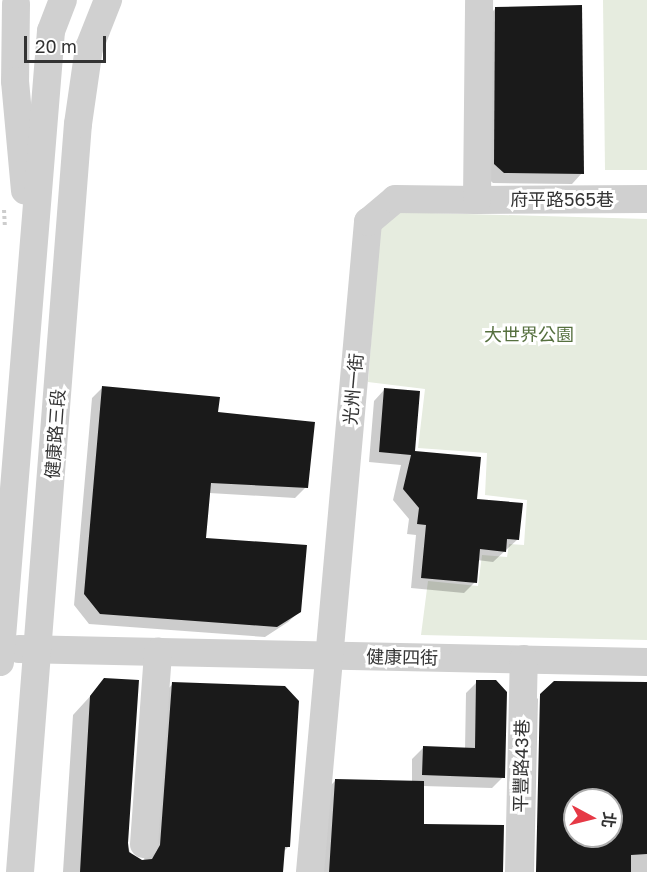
<!DOCTYPE html>
<meta charset="utf-8">
<style>
body{margin:0}
#map{position:relative;width:647px;height:872px;overflow:hidden;background:#fff;font-family:"Golos Text","Noto Sans TC",sans-serif}
div>[style]{position:absolute}
.green>*{inset:0;background:#e6ecdf}
.shadow>*{inset:0;background:#0003}
.building>*{inset:0;background:#1a1a1a}
.path>*{height:4px;margin-top:-2px;transform-origin:0;background:repeating-linear-gradient(90deg,#cdcdcd 0 3px,transparent 0 6px)}
.minor>*{height:28px;margin:-14px;padding:0 14px;transform-origin:14px;border-radius:14px;background:#d0d0d0}
span{translate:-50% -50%;white-space:nowrap;text-align:center;line-height:1.15;-webkit-text-stroke:6px #fff;paint-order:stroke}
.street-label{font-size:18px;color:#333}
.park-label{font-size:18px;color:#56703f}
.north{position:absolute;left:563px;top:788px;width:60px;height:60px;box-sizing:border-box;background:#fff;border:2px solid #adadad;border-radius:50%;rotate:97deg;font-size:16px;font-weight:700;line-height:24px;text-align:center;color:#333}
.north::after{content:'';display:block;margin:auto;width:21px;height:27px;background:#e63946;clip-path:polygon(50% 0,100% 100%,50% 72%,0 100%)}
.scale{position:absolute;left:24px;top:36px;width:82px;height:27px;box-sizing:border-box;border:3px solid #333;border-top:0;padding-left:8px;font-size:18px;line-height:21px;white-space:nowrap;color:#333;-webkit-text-stroke:4px #fff;paint-order:stroke}
</style>
<div id="map">
<div class="green">
<div style="clip-path:polygon(603px 0,647px 0,647px 170px,605px 170px)"></div>
<div style="clip-path:polygon(396px 212px,647px 219px,647px 640px,421px 635px,428px 581px,478px 586px,482px 555px,507px 557px,509px 544px,524px 545px,527px 500px,485px 495px,487px 453px,418px 448px,425px 389px,368px 382px,380px 227px)"></div>
</div>
<div class="shadow">
<div style="clip-path:polygon(496px 8px,582px 173px,572px 184px,493px 183px,484px 175px,485px 19px)"></div>
<div style="clip-path:polygon(103px 387px,216px 414px,306px 487px,295px 498px,209px 493px,205px 540px,300px 611px,288px 622px,265px 637px,89px 624px,74px 605px,92px 398px)"></div>
<div style="clip-path:polygon(384px 390px,413px 452px,475px 500px,518px 539px,493px 562px,477px 560px,475px 582px,464px 593px,411px 588px,416px 535px,407px 534px,409px 519px,393px 500px,401px 465px,369px 462px,374px 401px)"></div>
<div style="clip-path:polygon(105px 680px,126px 843px,133px 858px,144px 862px,155px 701px,173px 684px,288px 847px,283px 852px,281px 872px,63px 872px,73px 715px)"></div>
<div style="clip-path:polygon(477px 682px,503px 777px,492px 788px,423px 786px,422px 825px,503px 872px,316px 872px,321px 795px,336px 780px,412px 782px,412px 759px,423px 748px,465px 749px,466px 693px)"></div>
<div style="clip-path:polygon(evenodd,647px 684px,647px 872px,537px 872px,541px 695px,647px 684px,575px 800px,611px 800px,611px 836px,575px 836px,575px 800px)"></div>
<div style="clip-path:polygon(538px 698px,534px 872px,522px 872px,526px 710px)"></div>
</div>
<div class="building">
<div style="clip-path:polygon(582px 5px,584px 174px,504px 173px,494px 164px,495px 7px)"></div>
<div style="clip-path:polygon(102px 386px,220px 397px,218px 412px,315px 422px,308px 488px,211px 483px,206px 538px,307px 545px,301px 612px,277px 627px,100px 614px,84px 594px)"></div>
<div style="clip-path:polygon(384px 388px,420px 391px,415px 451px,481px 457px,477px 499px,523px 503px,519px 540px,507px 539px,506px 552px,480px 549px,477px 583px,421px 578px,426px 525px,417px 524px,419px 508px,403px 489px,411px 455px,379px 452px)"></div>
<div style="clip-path:polygon(104px 678px,139px 680px,128px 843px,129px 852px,142px 860px,152px 859px,160px 845px,172px 682px,285px 686px,299px 701px,290px 847px,285px 847px,283px 872px,80px 872px,90px 696px)"></div>
<div style="clip-path:polygon(476px 680px,496px 680px,507px 692px,505px 778px,422px 775px,423px 746px,475px 748px)"></div>
<div style="clip-path:polygon(evenodd,554px 681px,647px 682px,647px 854px,631px 855px,631px 872px,536px 872px,540px 694px,554px 681px,575px 800px,611px 800px,611px 836px,575px 836px,575px 800px)"></div>
<div style="clip-path:polygon(335px 779px,424px 781px,424px 824px,504px 825px,503px 872px,329px 872px)"></div>
</div>
<div class="path">
<div style="left:4px;top:210px;width:17px;rotate:87deg"></div>
</div>
<div class="minor">
<div style="left:16px;top:4px;width:77px;rotate:90.7deg"></div>
<div style="left:15px;top:81px;width:110px;rotate:84.8deg"></div>
<div style="left:477px;top:200px;width:170px;rotate:-0.3deg"></div>
<div style="left:19px;top:649px;width:628px;rotate:1.19deg"></div>
<div style="left:0;top:662px;width:633px;rotate:-85.38deg"></div>
<div style="left:51px;top:31px;width:33px;rotate:-69deg"></div>
<div style="left:144px;top:844px;width:193px;rotate:-85.8deg"></div>
<div style="left:20px;top:872px;width:750px;rotate:-85.57deg"></div>
<div style="left:78px;top:124px;width:77px;rotate:-81.8deg"></div>
<div style="left:89px;top:48px;width:52px;rotate:-68.4deg"></div>
<div style="left:310px;top:872px;width:653px;rotate:-84.9deg"></div>
<div style="left:368px;top:222px;width:35px;rotate:-40deg"></div>
<div style="left:395px;top:199px;width:82px;rotate:0.7deg"></div>
<div style="left:477px;top:200px;width:200px;rotate:-89.4deg"></div>
<div style="left:519px;top:872px;width:213px;rotate:-88.7deg"></div>
</div>
<div class="street-label">
<span style="left:562px;top:199px">府平路565巷</span>
<span style="left:353px;top:389px;rotate:-85deg">光州一街</span>
<span style="left:55px;top:434px;rotate:-86deg">健康路三段</span>
<span style="left:402px;top:657px;rotate:1deg">健康四街</span>
<span style="left:521px;top:766px;rotate:-89deg">平豐路43巷</span>
</div>
<div class="park-label">
<span style="left:529px;top:334px">大世界公園</span>
</div>
<div class="north">北</div>
<div class="scale">20 m</div>
</div>
